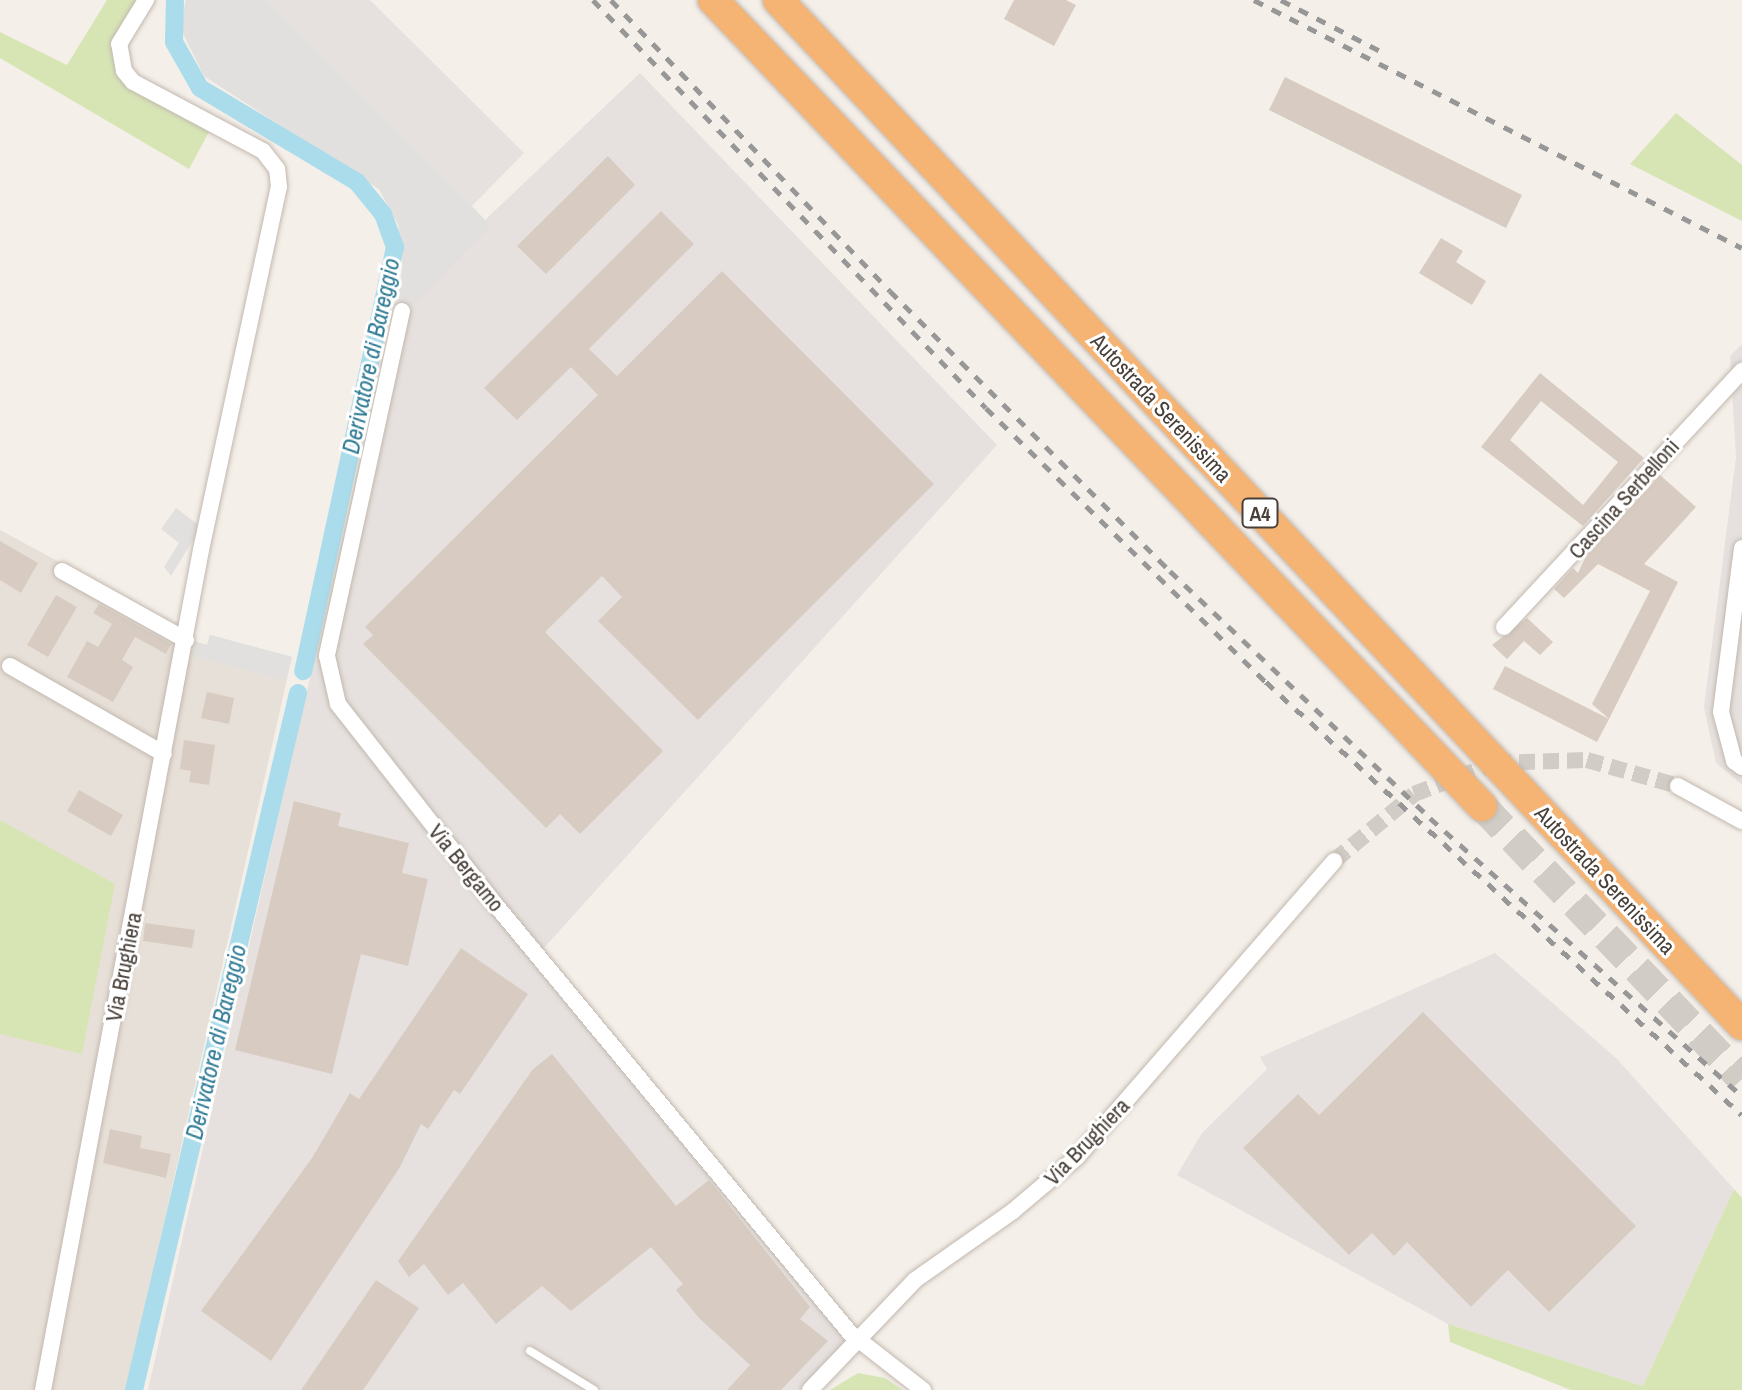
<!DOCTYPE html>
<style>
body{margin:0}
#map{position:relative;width:1742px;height:1390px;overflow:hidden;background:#f4efe9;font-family:"Archivo Narrow",sans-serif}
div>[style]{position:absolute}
.residential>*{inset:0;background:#e7e0d8}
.industrial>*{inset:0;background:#e6e1de}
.green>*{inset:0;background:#d7e5b5}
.parking>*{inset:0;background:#e2e0de}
.canal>*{height:18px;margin:-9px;padding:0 9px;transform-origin:9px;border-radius:9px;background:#aadcec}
.building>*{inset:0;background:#d8ccc2}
.street-tunnel>*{height:16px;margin-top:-8px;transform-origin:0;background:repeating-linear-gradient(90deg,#d1ccc6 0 16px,transparent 0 24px)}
.highway-tunnel>*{height:30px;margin-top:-15px;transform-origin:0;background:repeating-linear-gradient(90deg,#d1ccc6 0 30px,transparent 0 45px)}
.roads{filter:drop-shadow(0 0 2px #c2b8af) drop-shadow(0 0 2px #c2b8af)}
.lane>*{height:8px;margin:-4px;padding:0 4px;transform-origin:4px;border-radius:4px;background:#fff}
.street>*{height:16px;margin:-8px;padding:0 8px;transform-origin:8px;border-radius:8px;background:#fff}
.highway>*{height:30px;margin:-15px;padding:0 15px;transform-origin:15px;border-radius:15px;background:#f5b473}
.rail>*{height:5px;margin-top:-2.5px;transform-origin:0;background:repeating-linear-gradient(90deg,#979797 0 10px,transparent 0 20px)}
span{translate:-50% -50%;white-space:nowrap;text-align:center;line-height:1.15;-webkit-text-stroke:6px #fff;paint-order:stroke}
.shield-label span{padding:2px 6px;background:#fff;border:2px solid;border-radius:6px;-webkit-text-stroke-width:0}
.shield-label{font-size:20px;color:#473f38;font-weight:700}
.street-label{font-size:22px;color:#473f38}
.water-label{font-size:24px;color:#317c96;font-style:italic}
</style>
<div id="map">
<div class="residential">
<div style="clip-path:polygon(0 530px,174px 624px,173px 637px,207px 645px,210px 635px,292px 657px,126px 1390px,0 1390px)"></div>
</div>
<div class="industrial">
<div style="clip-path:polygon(186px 0,370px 0,524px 153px,472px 206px,485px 220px,640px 73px,997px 445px,543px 949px,857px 1328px,800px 1390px,148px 1390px,403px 269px,398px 224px,379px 189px,204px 76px,180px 27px)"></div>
<div style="clip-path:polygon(1742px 344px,1742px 785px,1716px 763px,1704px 707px,1736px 457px,1730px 356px)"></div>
<div style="clip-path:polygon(1495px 953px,1617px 1059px,1734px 1189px,1643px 1386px,1448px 1324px,1177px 1175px,1202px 1133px,1267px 1069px,1260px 1057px)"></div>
</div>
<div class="green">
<div style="clip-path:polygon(107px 0,140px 0,113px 57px,209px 132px,189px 169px,0 58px,0 32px,67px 65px)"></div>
<div style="clip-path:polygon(1676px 113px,1742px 165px,1742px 221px,1630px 164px)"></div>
<div style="clip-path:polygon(0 820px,115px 884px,82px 1054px,0 1034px)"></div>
<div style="clip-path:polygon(1734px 1189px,1742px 1198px,1742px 1390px,1571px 1390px,1450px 1342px,1448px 1324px,1643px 1386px)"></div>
<div style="clip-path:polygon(858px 1373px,885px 1378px,903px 1390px,830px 1390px)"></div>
</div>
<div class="parking">
<div style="clip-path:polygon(186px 0,265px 0,491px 226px,406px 313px,398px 309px,404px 248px,398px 224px,379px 189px,204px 76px,180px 27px)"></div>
<div style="clip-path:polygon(176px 508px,201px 527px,171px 576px,164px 567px,179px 543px,161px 529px)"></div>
<div style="clip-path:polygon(210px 635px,292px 657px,285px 681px,191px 655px,194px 641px,207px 645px)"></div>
</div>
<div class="canal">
<div style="left:175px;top:0;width:42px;rotate:91.4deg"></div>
<div style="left:174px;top:42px;width:53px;rotate:60.5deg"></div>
<div style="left:200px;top:88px;width:183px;rotate:30.9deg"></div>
<div style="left:357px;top:182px;width:41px;rotate:50.9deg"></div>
<div style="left:383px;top:214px;width:35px;rotate:70deg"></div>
<div style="left:395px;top:247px;width:434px;rotate:102.2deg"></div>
<div style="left:134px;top:1390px;width:716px;rotate:-76.76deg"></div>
</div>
<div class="building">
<div style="clip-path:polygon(1014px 0,1066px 0,1076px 5px,1054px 46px,1004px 19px)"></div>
<div style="clip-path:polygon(1285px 77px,1522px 195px,1506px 228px,1269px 110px)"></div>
<div style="clip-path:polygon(608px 156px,635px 185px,546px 274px,517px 246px)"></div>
<div style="clip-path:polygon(661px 211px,694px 244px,589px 349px,617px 376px,722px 271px,934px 484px,698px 720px,598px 621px,622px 597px,602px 576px,545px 632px,663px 751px,580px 834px,560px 814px,546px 828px,363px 644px,373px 635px,365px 627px,598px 395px,571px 367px,517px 420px,484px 388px)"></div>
<div style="clip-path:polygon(1441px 238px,1463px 251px,1456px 262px,1486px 281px,1472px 305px,1419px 273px)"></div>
<div style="clip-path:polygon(evenodd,1540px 373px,1644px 458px,1583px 526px,1481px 447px,1540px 373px,1541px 401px,1618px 462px,1583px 505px,1510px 440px,1541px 401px)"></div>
<div style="clip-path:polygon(1660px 475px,1696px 507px,1644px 564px,1678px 582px,1609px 719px,1592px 704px,1650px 591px,1598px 564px,1564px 598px,1554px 589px,1573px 568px,1578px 573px,1587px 554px)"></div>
<div style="clip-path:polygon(0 541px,38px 563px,21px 593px,0 580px)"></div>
<div style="clip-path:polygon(56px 595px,77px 607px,48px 657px,27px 645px)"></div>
<div style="clip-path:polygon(99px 604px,171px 644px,166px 654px,135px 637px,122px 660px,133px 667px,113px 702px,67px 677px,87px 641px,98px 647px,112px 624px,93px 613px)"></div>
<div style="clip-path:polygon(1527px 618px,1553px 642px,1540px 655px,1524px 641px,1507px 659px,1492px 645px)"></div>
<div style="clip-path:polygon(1505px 666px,1609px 719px,1597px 742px,1493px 689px)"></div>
<div style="clip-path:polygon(207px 692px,234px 698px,229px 724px,201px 718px)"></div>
<div style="clip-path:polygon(184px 740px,215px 745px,209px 785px,189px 782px,191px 771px,180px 769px)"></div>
<div style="clip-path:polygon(79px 790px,123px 815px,111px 836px,67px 811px)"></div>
<div style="clip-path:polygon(294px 801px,341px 813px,338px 826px,409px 843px,402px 873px,428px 879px,408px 966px,361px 954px,332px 1074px,235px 1050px)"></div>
<div style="clip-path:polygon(145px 923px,195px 930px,192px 948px,143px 941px)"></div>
<div style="clip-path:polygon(461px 948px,528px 994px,460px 1094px,454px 1090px,428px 1129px,421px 1124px,400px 1167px,271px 1361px,201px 1311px,312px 1158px,350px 1093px,359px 1099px)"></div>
<div style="clip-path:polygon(1423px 1012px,1636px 1226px,1549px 1312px,1508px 1270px,1471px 1307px,1407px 1242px,1394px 1256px,1372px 1233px,1349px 1255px,1243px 1148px,1298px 1094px,1319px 1115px)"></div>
<div style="clip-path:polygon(552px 1054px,676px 1206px,709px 1180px,810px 1307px,800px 1319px,828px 1341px,781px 1390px,727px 1390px,750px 1365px,699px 1318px,676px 1290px,683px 1284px,651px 1247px,571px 1311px,542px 1286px,496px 1324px,463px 1283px,448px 1295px,424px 1264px,409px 1277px,398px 1261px,533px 1069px)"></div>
<div style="clip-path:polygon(110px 1129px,142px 1136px,140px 1148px,171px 1154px,166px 1178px,103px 1163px)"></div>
<div style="clip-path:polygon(376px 1280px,419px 1308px,363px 1390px,301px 1390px)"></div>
</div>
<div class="street-tunnel">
<div style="left:1334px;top:861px;width:104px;rotate:-39.9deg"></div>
<div style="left:1414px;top:794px;width:87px;rotate:-20.9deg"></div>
<div style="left:1495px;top:763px;width:92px;rotate:-1.9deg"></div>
<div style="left:1587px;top:760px;width:95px;rotate:15.9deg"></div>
</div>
<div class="highway-tunnel">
<div style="left:1482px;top:806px;width:377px;rotate:46.4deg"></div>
</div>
<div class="roads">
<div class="lane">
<div style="left:530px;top:1351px;width:75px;rotate:31.4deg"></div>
</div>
<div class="street">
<div style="left:402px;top:311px;width:353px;rotate:102.3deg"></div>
<div style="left:327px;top:656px;width:49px;rotate:77.1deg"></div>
<div style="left:338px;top:704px;width:253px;rotate:51.9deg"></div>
<div style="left:494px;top:903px;width:558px;rotate:50.38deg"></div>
<div style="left:850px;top:1333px;width:93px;rotate:38deg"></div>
<div style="left:1742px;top:548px;width:165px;rotate:97.3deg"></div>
<div style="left:1721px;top:712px;width:51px;rotate:75.1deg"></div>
<div style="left:1734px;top:761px;width:10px;rotate:37deg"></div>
<div style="left:62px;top:571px;width:142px;rotate:29.1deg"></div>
<div style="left:1504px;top:627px;width:350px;rotate:-47.1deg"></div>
<div style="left:10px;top:666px;width:177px;rotate:29.7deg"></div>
<div style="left:1678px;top:786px;width:73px;rotate:28.7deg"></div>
<div style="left:43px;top:1390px;width:855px;rotate:-79.35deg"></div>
<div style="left:201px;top:550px;width:371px;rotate:-77.9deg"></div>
<div style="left:279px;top:187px;width:18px;rotate:-96deg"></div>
<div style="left:277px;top:169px;width:23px;rotate:-128deg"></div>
<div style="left:263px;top:151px;width:147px;rotate:-152deg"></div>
<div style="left:133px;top:82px;width:14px;rotate:-129deg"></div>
<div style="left:124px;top:71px;width:27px;rotate:-100deg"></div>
<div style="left:119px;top:44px;width:52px;rotate:-58.5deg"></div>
<div style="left:810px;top:1390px;width:152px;rotate:-46.3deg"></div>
<div style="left:915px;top:1280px;width:120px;rotate:-35.1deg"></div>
<div style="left:1013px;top:1211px;width:84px;rotate:-40.2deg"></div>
<div style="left:1077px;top:1157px;width:392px;rotate:-49deg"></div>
</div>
<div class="highway">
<div style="left:713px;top:0;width:1114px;rotate:46.35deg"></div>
<div style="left:778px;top:0;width:1407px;rotate:46.76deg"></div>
</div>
</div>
<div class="rail">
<div style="left:593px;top:0;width:566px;rotate:46.07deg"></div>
<div style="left:986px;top:408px;width:392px;rotate:44.4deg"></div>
<div style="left:1266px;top:682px;width:643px;rotate:42.29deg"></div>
<div style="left:611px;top:0;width:403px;rotate:46.2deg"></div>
<div style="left:890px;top:291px;width:396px;rotate:45deg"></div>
<div style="left:1170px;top:571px;width:359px;rotate:43.5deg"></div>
<div style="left:1430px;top:818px;width:418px;rotate:41.7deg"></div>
<div style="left:1254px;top:0;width:547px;rotate:26.94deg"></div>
<div style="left:1281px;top:0;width:116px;rotate:27.2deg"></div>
</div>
<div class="shield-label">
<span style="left:1260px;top:513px">A4</span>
</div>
<div class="street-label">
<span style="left:1161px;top:408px;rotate:47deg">Autostrada Serenissima</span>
<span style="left:1624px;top:499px;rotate:-48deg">Cascina Serbelloni</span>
<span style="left:466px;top:868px;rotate:51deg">Via Bergamo</span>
<span style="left:1605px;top:880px;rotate:47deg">Autostrada Serenissima</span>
<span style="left:124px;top:967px;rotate:-79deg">Via Brughiera</span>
<span style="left:1087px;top:1142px;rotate:-46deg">Via Brughiera</span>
</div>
<div class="water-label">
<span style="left:371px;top:356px;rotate:-78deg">Derivatore di Bareggio</span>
<span style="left:216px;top:1042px;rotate:-77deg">Derivatore di Bareggio</span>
</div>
</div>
